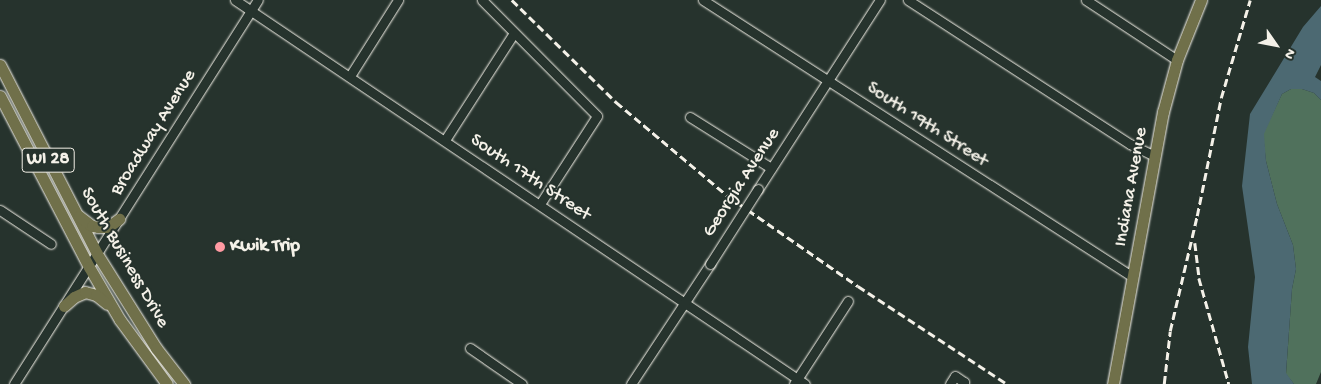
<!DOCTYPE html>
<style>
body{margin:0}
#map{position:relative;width:1321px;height:384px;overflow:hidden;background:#26332d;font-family:"Gochi Hand",sans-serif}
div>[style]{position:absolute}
.green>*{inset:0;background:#50715c}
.water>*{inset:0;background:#4c6972}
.roads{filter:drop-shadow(0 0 1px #f4f1e8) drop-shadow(0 0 1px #f4f1e8)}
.minor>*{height:9px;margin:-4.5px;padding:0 4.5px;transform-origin:4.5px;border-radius:4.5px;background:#26332d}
.major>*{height:11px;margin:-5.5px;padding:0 5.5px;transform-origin:5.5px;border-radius:5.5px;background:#70704a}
.rail>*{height:2.5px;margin-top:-1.25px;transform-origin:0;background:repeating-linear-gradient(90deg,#f4f1e8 0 8px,transparent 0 12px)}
.bridges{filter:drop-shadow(0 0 1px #f4f1e8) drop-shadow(0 0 1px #f4f1e8)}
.minor-bridge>*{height:9px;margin:-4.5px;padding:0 4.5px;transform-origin:4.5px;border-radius:4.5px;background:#26332d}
.dots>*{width:14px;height:14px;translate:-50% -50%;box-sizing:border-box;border:2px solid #26332d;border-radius:50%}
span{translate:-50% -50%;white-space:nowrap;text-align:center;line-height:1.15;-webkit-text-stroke:4px #26332d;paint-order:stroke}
.shield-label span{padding:1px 4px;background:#26332d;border:1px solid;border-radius:4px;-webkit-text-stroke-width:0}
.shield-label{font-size:18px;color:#f4f1e8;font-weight:700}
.street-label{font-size:19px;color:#f4f1e8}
.poi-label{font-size:19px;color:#f4f1e8;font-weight:700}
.left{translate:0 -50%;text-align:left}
.north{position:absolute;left:1251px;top:20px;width:50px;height:50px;-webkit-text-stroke:4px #26332d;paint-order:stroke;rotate:123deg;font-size:14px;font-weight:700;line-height:20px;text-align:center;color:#f4f1e8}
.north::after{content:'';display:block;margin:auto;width:18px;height:22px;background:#f4f1e8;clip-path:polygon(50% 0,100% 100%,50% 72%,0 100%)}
</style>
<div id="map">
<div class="green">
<div style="clip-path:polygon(1291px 89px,1302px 89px,1314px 93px,1321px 100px,1321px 372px,1316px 384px,1294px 384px,1286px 374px,1292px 289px,1296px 269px,1293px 245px,1277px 204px,1266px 161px,1263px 134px,1282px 94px)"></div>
</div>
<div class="water">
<div style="clip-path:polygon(1321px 6px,1321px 65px,1315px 77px,1321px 81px,1321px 100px,1314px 93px,1302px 89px,1291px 89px,1282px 94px,1264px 134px,1266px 161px,1277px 204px,1293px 245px,1296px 269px,1292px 289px,1286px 373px,1294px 384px,1252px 384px,1248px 347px,1255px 277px,1242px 186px,1250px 114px,1303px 27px)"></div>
</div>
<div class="roads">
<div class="minor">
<div style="left:235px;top:0;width:687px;rotate:33.97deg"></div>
<div style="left:482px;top:0;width:163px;rotate:45.2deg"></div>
<div style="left:597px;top:116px;width:105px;rotate:122.9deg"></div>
<div style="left:703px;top:0;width:511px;rotate:32.79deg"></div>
<div style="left:908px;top:0;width:265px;rotate:33deg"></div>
<div style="left:1130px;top:144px;width:28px;rotate:26deg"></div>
<div style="left:1086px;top:0;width:109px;rotate:33.4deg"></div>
<div style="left:350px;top:76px;width:90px;rotate:-57.7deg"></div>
<div style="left:690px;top:117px;width:96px;rotate:32.2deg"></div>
<div style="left:445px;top:140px;width:127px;rotate:-57.2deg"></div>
<div style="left:758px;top:189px;width:225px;rotate:-57.2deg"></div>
<div style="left:0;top:210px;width:61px;rotate:33.7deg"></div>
<div style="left:470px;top:348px;width:63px;rotate:34.7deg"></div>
<div style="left:14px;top:384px;width:455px;rotate:-57.6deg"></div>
<div style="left:631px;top:384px;width:144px;rotate:-56.6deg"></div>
<div style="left:794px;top:384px;width:99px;rotate:-57deg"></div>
<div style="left:950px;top:384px;width:9px;rotate:-58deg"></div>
<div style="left:955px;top:376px;width:11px;rotate:34deg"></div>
<div style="left:964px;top:382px;width:2px;rotate:117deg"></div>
</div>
<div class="major">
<div style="left:0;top:65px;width:212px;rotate:62.8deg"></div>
<div style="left:97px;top:254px;width:111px;rotate:57.9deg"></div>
<div style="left:156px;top:348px;width:46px;rotate:52.1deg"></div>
<div style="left:0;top:96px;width:193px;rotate:62.5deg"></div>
<div style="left:89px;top:267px;width:61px;rotate:59.7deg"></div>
<div style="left:120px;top:320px;width:79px;rotate:53.7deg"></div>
<div style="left:79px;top:216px;width:16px;rotate:38deg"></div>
<div style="left:92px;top:226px;width:6px;rotate:9deg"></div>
<div style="left:98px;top:227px;width:10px"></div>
<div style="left:108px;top:227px;width:14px;rotate:-36deg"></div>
<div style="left:64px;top:306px;width:13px;rotate:-42deg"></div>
<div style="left:74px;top:297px;width:12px;rotate:-24deg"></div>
<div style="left:85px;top:292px;width:11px;rotate:15deg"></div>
<div style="left:96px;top:295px;width:14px;rotate:39deg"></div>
<div style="left:1113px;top:384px;width:277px;rotate:-79.6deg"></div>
<div style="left:1163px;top:112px;width:54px;rotate:-74.9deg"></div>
<div style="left:1177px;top:60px;width:65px;rotate:-68.2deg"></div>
</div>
</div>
<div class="rail">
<div style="left:512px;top:0;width:146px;rotate:44.4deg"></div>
<div style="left:616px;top:102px;width:146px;rotate:40deg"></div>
<div style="left:728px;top:196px;width:158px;rotate:34.7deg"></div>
<div style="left:858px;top:286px;width:178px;rotate:33.3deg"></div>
<div style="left:1195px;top:243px;width:35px;rotate:83deg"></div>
<div style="left:1199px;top:278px;width:110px;rotate:74.2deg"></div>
<div style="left:1164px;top:384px;width:53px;rotate:-83.5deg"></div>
<div style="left:1170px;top:331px;width:118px;rotate:-76.8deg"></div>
<div style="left:1197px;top:216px;width:120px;rotate:-78.5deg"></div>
<div style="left:1221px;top:98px;width:102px;rotate:-73.5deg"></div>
</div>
<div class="bridges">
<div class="minor-bridge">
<div style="left:710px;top:264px;width:89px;rotate:-57.4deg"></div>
</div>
</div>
<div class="dots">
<div style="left:220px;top:247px;background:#ff9aa2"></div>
</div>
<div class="shield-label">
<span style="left:48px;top:160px">WI 28</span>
</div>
<div class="street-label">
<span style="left:927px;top:125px;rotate:33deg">South 19th Street</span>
<span style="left:154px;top:133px;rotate:-58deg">Broadway Avenue</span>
<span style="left:530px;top:178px;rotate:34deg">South 17th Street</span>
<span style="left:742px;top:183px;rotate:-57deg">Georgia Avenue</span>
<span style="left:1132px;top:187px;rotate:-80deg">Indiana Avenue</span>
<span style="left:124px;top:258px;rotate:60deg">South Business Drive</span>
</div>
<div class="poi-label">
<span class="left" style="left:230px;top:247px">Kwik Trip</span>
</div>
<div class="north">N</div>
</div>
